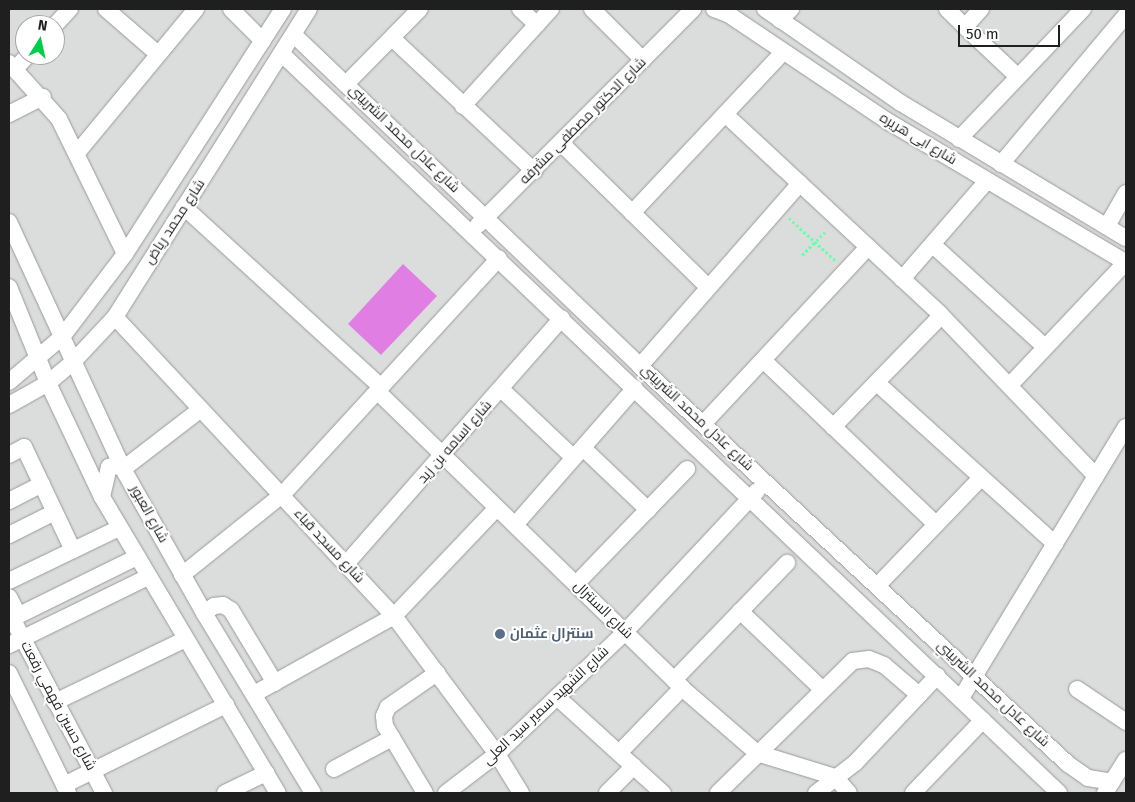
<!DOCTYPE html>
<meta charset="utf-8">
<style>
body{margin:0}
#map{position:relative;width:1135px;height:802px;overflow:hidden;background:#e4f0f0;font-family:"Fira Sans",Cairo,sans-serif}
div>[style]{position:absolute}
.residential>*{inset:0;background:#dbdddc}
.pitch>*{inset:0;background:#e17ee4}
.path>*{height:2.5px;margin-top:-1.25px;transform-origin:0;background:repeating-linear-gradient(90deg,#66ffae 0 2.5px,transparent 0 5px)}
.roads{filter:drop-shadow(0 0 1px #999) drop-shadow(0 0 1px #999)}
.minor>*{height:16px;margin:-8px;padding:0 8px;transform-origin:8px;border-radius:8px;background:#fff}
.dots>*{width:14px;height:14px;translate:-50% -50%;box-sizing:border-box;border:2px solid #fff;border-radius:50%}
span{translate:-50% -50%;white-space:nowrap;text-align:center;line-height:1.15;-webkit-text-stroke:4px #fff;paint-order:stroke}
.street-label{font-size:14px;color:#1f1f1f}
.service-label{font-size:14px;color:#4e5e75;font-weight:700}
.left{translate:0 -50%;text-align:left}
.frame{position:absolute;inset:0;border:10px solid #1f1f1f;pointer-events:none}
.north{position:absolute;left:15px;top:15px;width:50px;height:50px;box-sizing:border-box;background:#fff;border:1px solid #a5a5a5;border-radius:50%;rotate:10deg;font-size:14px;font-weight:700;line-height:20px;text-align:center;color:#1f1f1f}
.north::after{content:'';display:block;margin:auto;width:18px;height:22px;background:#00cd4b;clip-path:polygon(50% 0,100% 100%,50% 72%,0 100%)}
.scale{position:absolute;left:958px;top:25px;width:102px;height:22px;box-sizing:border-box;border:2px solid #1f1f1f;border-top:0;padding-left:6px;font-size:15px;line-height:18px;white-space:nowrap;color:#1f1f1f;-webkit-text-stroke:4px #fff;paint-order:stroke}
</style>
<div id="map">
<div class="residential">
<div style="clip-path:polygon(evenodd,9px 9px,1126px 9px,1126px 793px,9px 793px,9px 9px,25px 25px,55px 25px,55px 55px,25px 55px,25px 25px)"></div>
</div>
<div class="pitch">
<div style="clip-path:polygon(403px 264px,437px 296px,381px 355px,348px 324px)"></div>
</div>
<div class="path">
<div style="left:789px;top:218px;width:64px;rotate:42.5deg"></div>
<div style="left:802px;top:255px;width:35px;rotate:-45deg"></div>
</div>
<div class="roads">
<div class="minor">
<div style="left:106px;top:9px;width:69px;rotate:40.9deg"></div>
<div style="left:231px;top:9px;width:45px;rotate:45deg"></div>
<div style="left:520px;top:9px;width:23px;rotate:43deg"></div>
<div style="left:592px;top:9px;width:72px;rotate:45deg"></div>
<div style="left:714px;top:9px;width:15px;rotate:20deg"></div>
<div style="left:728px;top:14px;width:194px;rotate:33.9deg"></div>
<div style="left:889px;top:122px;width:276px;rotate:30.7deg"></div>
<div style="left:765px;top:9px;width:165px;rotate:34.7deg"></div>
<div style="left:901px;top:103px;width:262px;rotate:31deg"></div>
<div style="left:947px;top:9px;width:25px;rotate:45deg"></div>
<div style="left:981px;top:9px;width:24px;rotate:132deg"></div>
<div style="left:965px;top:27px;width:71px;rotate:43.3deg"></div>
<div style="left:780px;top:20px;width:16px;rotate:-45deg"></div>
<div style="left:55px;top:25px;width:22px;rotate:-47deg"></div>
<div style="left:294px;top:35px;width:479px;rotate:43.7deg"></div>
<div style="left:640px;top:366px;width:584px;rotate:42.92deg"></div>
<div style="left:1068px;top:764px;width:24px;rotate:35deg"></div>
<div style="left:1088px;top:778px;width:24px;rotate:9deg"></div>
<div style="left:392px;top:38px;width:195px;rotate:43.1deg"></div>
<div style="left:283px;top:55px;width:1071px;rotate:43.56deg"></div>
<div style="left:9px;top:63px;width:75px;rotate:48.2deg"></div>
<div style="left:59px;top:119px;width:150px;rotate:63.9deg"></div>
<div style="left:15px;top:69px;width:19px;rotate:-47deg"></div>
<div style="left:346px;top:84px;width:105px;rotate:-45.4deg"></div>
<div style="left:463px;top:106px;width:131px;rotate:-47.8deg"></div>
<div style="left:9px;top:114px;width:38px;rotate:-27deg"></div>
<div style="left:725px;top:114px;width:294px;rotate:42.9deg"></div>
<div style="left:940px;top:314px;width:225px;rotate:46.1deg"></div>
<div style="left:959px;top:139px;width:180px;rotate:-46.4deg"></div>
<div style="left:562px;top:144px;width:204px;rotate:44.4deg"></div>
<div style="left:77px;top:153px;width:187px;rotate:-50.4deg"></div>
<div style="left:1001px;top:164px;width:194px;rotate:-50deg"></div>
<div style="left:184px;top:207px;width:267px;rotate:42.4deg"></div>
<div style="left:632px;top:213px;width:219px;rotate:-46.8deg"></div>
<div style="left:9px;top:222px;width:272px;rotate:65.2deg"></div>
<div style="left:123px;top:469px;width:165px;rotate:60.6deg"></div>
<div style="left:204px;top:613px;width:210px;rotate:58.8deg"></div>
<div style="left:478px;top:225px;width:305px;rotate:-45.1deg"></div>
<div style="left:1107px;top:226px;width:38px;rotate:-60deg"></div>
<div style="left:933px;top:245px;width:151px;rotate:42.3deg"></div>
<div style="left:902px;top:279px;width:130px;rotate:-49.1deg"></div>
<div style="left:9px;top:287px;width:104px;rotate:67.9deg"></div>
<div style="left:48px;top:383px;width:126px;rotate:64.7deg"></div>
<div style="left:102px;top:497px;width:344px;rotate:59.3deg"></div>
<div style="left:115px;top:317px;width:409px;rotate:47deg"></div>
<div style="left:394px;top:616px;width:172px;rotate:53.3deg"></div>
<div style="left:497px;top:754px;width:46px;rotate:58.4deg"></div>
<div style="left:763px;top:360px;width:238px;rotate:43.5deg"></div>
<div style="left:640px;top:366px;width:243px;rotate:-48.8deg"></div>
<div style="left:9px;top:382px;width:70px;rotate:-40.3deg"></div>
<div style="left:62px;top:337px;width:104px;rotate:-52.8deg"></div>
<div style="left:125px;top:254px;width:292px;rotate:-57.2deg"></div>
<div style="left:877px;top:383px;width:240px;rotate:42.1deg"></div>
<div style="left:1011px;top:384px;width:168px;rotate:-46.7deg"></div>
<div style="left:501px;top:389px;width:100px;rotate:43.4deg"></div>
<div style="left:377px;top:391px;width:426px;rotate:44.2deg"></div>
<div style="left:682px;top:688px;width:99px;rotate:40.9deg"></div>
<div style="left:757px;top:753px;width:82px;rotate:17.1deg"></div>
<div style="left:835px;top:777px;width:21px;rotate:49deg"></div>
<div style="left:9px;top:405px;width:45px;rotate:-29.4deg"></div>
<div style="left:48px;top:383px;width:31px;rotate:-40deg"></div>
<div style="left:72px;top:363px;width:63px;rotate:-46.9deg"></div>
<div style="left:115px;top:317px;width:364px;rotate:-57.8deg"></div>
<div style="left:703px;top:424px;width:242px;rotate:-47deg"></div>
<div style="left:833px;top:427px;width:155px;rotate:-45.8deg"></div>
<div style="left:583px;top:448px;width:90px;rotate:43.6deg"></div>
<div style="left:9px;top:455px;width:17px;rotate:-28deg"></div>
<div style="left:24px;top:447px;width:114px;rotate:64.6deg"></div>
<div style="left:102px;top:497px;width:31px;rotate:-77deg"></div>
<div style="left:109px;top:467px;width:7px;rotate:-16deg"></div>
<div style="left:116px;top:465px;width:8px;rotate:30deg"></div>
<div style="left:123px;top:469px;width:98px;rotate:-37.6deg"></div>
<div style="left:9px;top:501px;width:37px;rotate:-27deg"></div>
<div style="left:515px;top:525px;width:182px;rotate:-48.8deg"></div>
<div style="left:9px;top:535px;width:51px;rotate:-26.6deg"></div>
<div style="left:346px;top:564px;width:327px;rotate:-48.7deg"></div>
<div style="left:182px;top:575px;width:128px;rotate:-38.7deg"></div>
<div style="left:282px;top:495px;width:321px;rotate:-47.5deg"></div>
<div style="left:9px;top:581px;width:122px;rotate:-25.7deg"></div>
<div style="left:576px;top:584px;width:160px;rotate:-46deg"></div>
<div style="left:877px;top:586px;width:150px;rotate:-46.1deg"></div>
<div style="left:9px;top:597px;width:20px;rotate:63deg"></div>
<div style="left:740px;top:611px;width:113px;rotate:43.6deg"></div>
<div style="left:204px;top:613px;width:12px;rotate:-35deg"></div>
<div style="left:214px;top:606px;width:9px;rotate:-6deg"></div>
<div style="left:223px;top:605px;width:9px;rotate:32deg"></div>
<div style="left:231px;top:610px;width:85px;rotate:58.9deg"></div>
<div style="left:12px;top:618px;width:198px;rotate:62.3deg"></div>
<div style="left:9px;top:620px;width:143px;rotate:-26.2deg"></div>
<div style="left:9px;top:645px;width:155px;rotate:-26.1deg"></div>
<div style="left:9px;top:673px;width:134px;rotate:63.8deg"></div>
<div style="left:674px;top:680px;width:163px;rotate:-46deg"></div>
<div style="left:1077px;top:689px;width:59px;rotate:34deg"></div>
<div style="left:254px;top:694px;width:160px;rotate:-29.1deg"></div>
<div style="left:394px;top:616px;width:149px;rotate:-46.4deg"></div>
<div style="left:557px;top:697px;width:143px;rotate:42.2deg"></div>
<div style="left:961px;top:698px;width:317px;rotate:-58.7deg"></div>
<div style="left:55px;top:702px;width:145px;rotate:-25.7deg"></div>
<div style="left:619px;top:753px;width:91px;rotate:-45.9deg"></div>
<div style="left:334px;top:769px;width:66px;rotate:-28.1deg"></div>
<div style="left:64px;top:785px;width:181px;rotate:-26.3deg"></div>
<div style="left:225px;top:793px;width:46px;rotate:-26deg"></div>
<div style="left:425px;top:793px;width:78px;rotate:-120.8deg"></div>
<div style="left:385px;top:726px;width:10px;rotate:-96deg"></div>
<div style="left:384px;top:716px;width:10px;rotate:-66deg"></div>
<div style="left:388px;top:707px;width:60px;rotate:-34.8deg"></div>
<div style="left:446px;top:793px;width:64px;rotate:-37.4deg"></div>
<div style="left:497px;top:754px;width:177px;rotate:-43.6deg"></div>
<div style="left:625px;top:632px;width:193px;rotate:-46.9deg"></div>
<div style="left:607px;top:793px;width:38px;rotate:-45deg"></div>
<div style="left:718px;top:793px;width:189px;rotate:-44.4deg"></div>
<div style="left:853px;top:661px;width:16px;rotate:-7deg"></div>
<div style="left:869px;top:659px;width:16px;rotate:22deg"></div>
<div style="left:884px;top:665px;width:46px;rotate:40.6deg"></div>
<div style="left:816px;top:793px;width:49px;rotate:-37.6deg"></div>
<div style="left:855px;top:763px;width:120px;rotate:-46.7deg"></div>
<div style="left:913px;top:793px;width:101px;rotate:-46.2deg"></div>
<div style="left:1105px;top:793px;width:39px;rotate:-58deg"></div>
</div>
</div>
<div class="dots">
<div style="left:500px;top:634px;background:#5c6f8a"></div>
</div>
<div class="street-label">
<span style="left:583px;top:121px;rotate:-45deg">شارع الدكتور مصطفى مشرفه</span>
<span style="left:404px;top:139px;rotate:44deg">شارع عادل محمد الشربيني</span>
<span style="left:918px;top:139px;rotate:31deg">شارع ابى هريره</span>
<span style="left:175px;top:222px;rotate:-57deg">شارع محمد رياض</span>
<span style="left:697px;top:418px;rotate:43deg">شارع عادل محمد الشربيني</span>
<span style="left:455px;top:442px;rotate:-49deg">شارع اسامه بن زيد</span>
<span style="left:149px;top:514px;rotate:61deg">شارع العبور</span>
<span style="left:329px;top:546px;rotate:47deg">شارع مسجد قباء</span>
<span style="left:603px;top:610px;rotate:44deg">شارع السنترال</span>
<span style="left:993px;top:694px;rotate:43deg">شارع عادل محمد الشربيني</span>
<span style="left:58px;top:706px;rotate:62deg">شارع حسين فهمي رفعت</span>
<span style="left:546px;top:706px;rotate:-43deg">شارع الشهيد سمير سيد العلى</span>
</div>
<div class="service-label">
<span class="left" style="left:510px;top:634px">سنترال عثمان</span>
</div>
<div class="frame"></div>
<div class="north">N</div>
<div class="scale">50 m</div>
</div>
